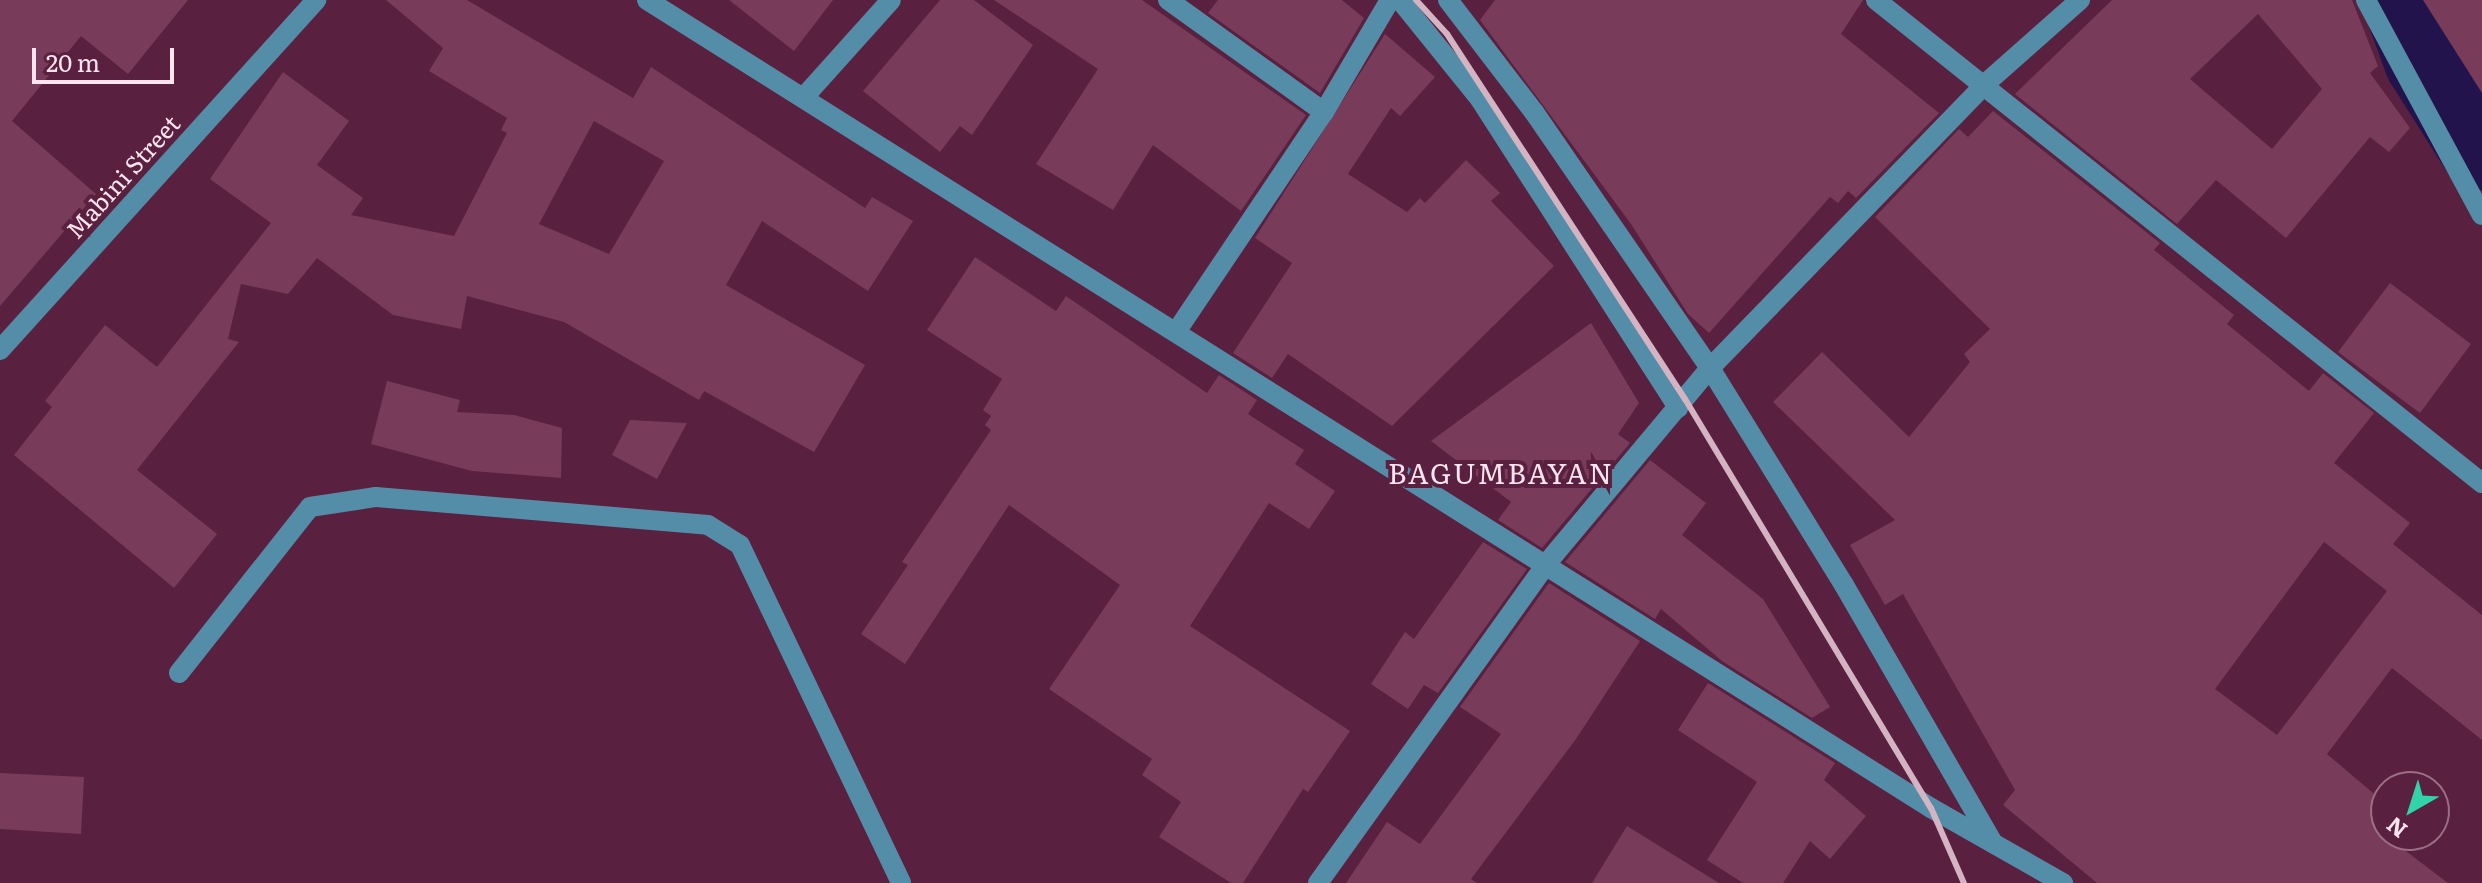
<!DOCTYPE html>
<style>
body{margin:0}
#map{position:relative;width:2482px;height:883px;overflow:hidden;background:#5a203f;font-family:Literata,serif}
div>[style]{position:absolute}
.river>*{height:86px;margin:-43px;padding:0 43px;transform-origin:43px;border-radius:43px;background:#23134d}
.building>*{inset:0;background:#783b5a}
.minor>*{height:20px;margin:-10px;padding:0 10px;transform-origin:10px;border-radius:10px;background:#548da8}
.rail>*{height:6px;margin:-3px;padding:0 3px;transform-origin:3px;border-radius:3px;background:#d4b4c3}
span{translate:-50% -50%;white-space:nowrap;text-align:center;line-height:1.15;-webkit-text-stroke:8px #5a203f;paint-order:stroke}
.street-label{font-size:24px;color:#fce5ef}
.quarter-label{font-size:28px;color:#fce5ef;letter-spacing:2px}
.north{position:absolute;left:2370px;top:771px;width:80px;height:80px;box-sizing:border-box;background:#5a203f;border:2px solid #9b6f85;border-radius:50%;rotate:219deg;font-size:22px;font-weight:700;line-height:32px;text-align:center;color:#fce5ef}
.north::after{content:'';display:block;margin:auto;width:28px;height:36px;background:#31d4a9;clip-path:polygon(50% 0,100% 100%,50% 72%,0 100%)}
.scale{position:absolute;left:32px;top:48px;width:142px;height:36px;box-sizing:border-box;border:4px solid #fce5ef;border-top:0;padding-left:10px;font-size:24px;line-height:28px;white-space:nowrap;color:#fce5ef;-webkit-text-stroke:6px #5a203f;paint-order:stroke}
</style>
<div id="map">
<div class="river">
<div style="left:2405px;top:0;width:64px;rotate:69.9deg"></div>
<div style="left:2427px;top:60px;width:103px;rotate:57.7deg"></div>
</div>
<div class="building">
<div style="clip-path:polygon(0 0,188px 0,128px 74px,81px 36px,12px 121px,96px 194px,0 306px)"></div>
<div style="clip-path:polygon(evenodd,386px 0,467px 0,633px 98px,651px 67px,865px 208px,872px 197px,913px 221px,868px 291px,762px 221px,726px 285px,865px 365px,814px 452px,704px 391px,699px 400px,564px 322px,467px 296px,461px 329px,393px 315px,317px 258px,288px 294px,241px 284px,228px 339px,239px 342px,137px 470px,217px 534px,174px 588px,14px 455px,52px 407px,45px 401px,105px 325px,157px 367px,271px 223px,210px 179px,283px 72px,349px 121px,317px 165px,363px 198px,351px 215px,454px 236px,507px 133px,501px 130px,507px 118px,429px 71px,443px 48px,386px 0,594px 121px,664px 161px,609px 254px,539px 224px,594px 121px)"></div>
<div style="clip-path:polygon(729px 0,833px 0,794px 51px)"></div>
<div style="clip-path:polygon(940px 0,974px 0,1033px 45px,972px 135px,960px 126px,940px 152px,863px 91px)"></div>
<div style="clip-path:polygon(994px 0,1142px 0,1306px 115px,1241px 211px,1153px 145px,1113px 210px,1036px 164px,1098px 69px)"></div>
<div style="clip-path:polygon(1218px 0,1342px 0,1364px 18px,1320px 93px,1208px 13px)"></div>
<div style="clip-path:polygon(1495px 0,1863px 0,1841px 34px,1939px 113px,1856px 198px,1848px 191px,1838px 203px,1830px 197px,1709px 333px,1688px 314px,1631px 224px,1480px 20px)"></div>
<div style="clip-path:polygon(evenodd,2112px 0,2352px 0,2378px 66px,2370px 73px,2410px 128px,2389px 152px,2370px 137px,2286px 238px,2216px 180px,2177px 224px,2015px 94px,2112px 0,2258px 14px,2322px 89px,2272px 149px,2190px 79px,2258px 14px)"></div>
<div style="clip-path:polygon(2423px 0,2482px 0,2482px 93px)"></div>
<div style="clip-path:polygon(1385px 34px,1435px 77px,1400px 116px,1391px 108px,1348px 174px,1407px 212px,1420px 198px,1425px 203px,1466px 160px,1500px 193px,1491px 201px,1554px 266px,1392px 426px,1288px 354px,1272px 378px,1233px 353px,1292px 263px,1255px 238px)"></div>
<div style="clip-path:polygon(evenodd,1993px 111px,2160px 243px,2154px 250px,2234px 315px,2227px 324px,2309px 391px,2323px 373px,2374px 413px,2334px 463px,2410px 523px,2393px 544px,2482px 615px,2482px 740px,2392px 668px,2327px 754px,2386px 804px,2386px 836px,2448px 883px,2097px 883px,2003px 805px,2015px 790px,1903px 594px,1885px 605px,1850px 545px,1895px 520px,1773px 402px,1822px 352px,1909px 437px,1970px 362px,1964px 354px,1990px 329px,1875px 217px,1959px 129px,1968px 137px,1993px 111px,2324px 542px,2387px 591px,2277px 735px,2215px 689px,2324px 542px)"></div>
<div style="clip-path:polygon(975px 257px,1056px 311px,1066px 296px,1207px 393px,1219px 375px,1257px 400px,1248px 414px,1304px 450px,1295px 464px,1335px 491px,1309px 529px,1269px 503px,1190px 626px,1350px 731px,1308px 792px,1303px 789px,1243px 883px,1231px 883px,1159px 837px,1181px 802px,1142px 775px,1152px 759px,1049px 689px,1120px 585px,1009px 505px,905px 664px,861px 634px,908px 565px,902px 562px,991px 430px,985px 425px,991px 416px,983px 410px,1002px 379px,927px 330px)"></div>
<div style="clip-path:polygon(2390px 283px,2471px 344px,2420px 413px,2338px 352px)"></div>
<div style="clip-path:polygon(1591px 323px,1639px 403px,1618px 434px,1630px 443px,1542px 548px,1498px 520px,1511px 502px,1431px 441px)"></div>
<div style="clip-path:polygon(387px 381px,460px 400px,457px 412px,514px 415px,562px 428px,561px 478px,472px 471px,371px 444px)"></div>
<div style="clip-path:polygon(630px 420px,687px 423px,657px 479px,612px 455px)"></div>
<div style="clip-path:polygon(1650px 460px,1706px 503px,1682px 535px,1763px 599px,1830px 707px,1812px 718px,1722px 661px,1661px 609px,1655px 619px,1565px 562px)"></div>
<div style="clip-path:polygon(1483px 542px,1527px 569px,1438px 693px,1424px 685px,1408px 709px,1371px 684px,1405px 632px,1414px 639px)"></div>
<div style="clip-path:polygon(1549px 583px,1640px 641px,1576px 739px,1471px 879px,1477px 883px,1346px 883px,1387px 822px,1420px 844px,1501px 734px,1460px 707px)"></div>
<div style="clip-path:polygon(1708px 683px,1835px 763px,1824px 780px,1866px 816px,1830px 859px,1810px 841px,1783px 883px,1743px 883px,1707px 860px,1757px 782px,1678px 730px)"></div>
<div style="clip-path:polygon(0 773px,84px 777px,81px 834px,0 829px)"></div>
<div style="clip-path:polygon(1627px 826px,1719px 883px,1592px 883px)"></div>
</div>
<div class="minor">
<div style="left:647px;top:0;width:1517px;rotate:32.18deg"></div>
<div style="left:1931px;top:808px;width:152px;rotate:29.6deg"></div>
<div style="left:1168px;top:0;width:192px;rotate:35.7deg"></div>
<div style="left:1400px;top:0;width:127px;rotate:51.1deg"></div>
<div style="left:1480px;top:99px;width:367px;rotate:57.3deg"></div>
<div style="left:1448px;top:0;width:141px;rotate:52.5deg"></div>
<div style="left:1534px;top:112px;width:311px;rotate:55.5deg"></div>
<div style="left:1710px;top:368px;width:255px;rotate:58.3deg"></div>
<div style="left:1844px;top:585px;width:298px;rotate:60deg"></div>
<div style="left:1876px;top:0;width:775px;rotate:38.56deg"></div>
<div style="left:2366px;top:0;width:244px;rotate:61.7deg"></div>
<div style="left:804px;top:97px;width:130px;rotate:-48.1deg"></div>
<div style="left:1176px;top:332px;width:265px;rotate:-56.1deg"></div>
<div style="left:1324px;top:112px;width:130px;rotate:-59.5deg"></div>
<div style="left:0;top:350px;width:472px;rotate:-47.9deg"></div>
<div style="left:179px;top:673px;width:211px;rotate:-51.7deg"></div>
<div style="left:310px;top:507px;width:67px;rotate:-8.6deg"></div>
<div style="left:376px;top:497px;width:333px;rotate:4.8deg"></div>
<div style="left:708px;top:525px;width:38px;rotate:32deg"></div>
<div style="left:740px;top:545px;width:374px;rotate:64.5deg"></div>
<div style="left:1318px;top:883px;width:393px;rotate:-54.4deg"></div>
<div style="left:1547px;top:563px;width:254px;rotate:-50.1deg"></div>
<div style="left:1710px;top:368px;width:395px;rotate:-45.9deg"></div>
<div style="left:1985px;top:84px;width:127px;rotate:-41.5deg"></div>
</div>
<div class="rail">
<div style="left:1416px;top:0;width:46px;rotate:47.6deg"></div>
<div style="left:1447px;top:34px;width:436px;rotate:56.9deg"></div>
<div style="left:1685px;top:399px;width:477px;rotate:59deg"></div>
<div style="left:1931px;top:808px;width:82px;rotate:66.3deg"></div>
</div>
<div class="street-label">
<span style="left:122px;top:176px;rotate:-48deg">Mabini Street</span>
</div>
<div class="quarter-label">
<span style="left:1501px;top:472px">BAGUMBAYAN</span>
</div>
<div class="north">N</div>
<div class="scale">20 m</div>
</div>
